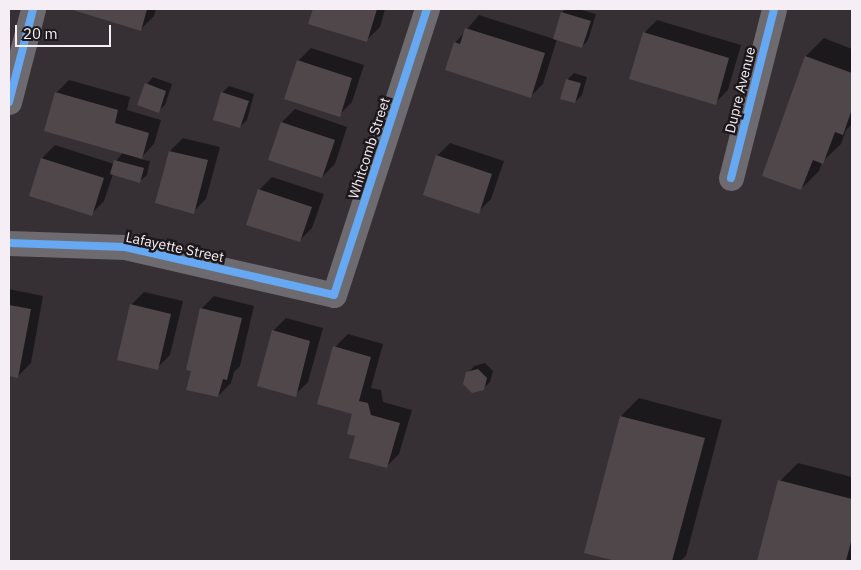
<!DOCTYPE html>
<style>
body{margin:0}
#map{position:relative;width:861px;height:570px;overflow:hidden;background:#363035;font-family:"IBM Plex Sans",sans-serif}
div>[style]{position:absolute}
.shadow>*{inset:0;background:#0007}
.building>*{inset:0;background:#50474b}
.minor>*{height:25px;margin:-12.5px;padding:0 12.5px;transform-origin:12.5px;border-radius:12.5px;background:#6d6b6f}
.cycleway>*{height:8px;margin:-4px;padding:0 4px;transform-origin:4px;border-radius:4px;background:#66a8f1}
span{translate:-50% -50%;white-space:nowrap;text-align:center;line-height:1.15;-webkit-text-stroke:5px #1d181c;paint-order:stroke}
.street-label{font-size:14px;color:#f5eef4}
.frame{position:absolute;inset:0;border:10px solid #f5eef4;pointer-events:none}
.scale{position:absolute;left:15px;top:25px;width:96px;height:22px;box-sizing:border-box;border:2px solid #f5eef4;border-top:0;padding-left:6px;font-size:15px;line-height:18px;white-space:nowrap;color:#f5eef4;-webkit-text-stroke:4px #1d181c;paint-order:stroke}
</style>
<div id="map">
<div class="shadow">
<div style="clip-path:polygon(75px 9px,156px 9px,154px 16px,141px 29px)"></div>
<div style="clip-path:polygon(314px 9px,385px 9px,380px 27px,367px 40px,310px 23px)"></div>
<div style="clip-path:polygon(566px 9px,578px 9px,596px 14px,588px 40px,582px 47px,557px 39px,543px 84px,530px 97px,455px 43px,479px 15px,554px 39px,562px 12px)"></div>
<div style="clip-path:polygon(657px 20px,741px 45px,728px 90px,715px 103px,644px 33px)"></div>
<div style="clip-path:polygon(824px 38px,852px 49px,852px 124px,846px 130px,841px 144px,822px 162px,819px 171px,801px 189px,763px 176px,806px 56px)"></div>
<div style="clip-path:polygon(311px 48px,364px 65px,352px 102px,339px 115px,298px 61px)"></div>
<div style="clip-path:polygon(574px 73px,587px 77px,582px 95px,575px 102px,567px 80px)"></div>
<div style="clip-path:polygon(153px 77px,172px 84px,165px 105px,158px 111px,147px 84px)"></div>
<div style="clip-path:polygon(69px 80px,130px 97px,127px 110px,161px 120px,154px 144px,140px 159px,150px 161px,147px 175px,140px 181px,113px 174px,104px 201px,91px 214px,42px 158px,55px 145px,114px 164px,123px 152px,56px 93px)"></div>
<div style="clip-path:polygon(229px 86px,254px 94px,247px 120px,240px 127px,222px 93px)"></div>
<div style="clip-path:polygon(295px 109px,347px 127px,335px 164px,322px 177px,282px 122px)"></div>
<div style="clip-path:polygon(183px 138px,220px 147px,206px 199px,193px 212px,157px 202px,170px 151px)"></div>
<div style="clip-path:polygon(450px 143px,504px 161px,491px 199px,478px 212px,437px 156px)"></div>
<div style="clip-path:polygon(272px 177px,324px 194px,312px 228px,299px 241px,259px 190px)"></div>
<div style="clip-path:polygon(9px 289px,43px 296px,31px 363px,18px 376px,9px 375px)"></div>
<div style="clip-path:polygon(144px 292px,183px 301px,170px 355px,157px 368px,131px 305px)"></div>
<div style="clip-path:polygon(214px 296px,254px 306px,240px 366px,234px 372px,231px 383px,218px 396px,192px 370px,201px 309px)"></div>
<div style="clip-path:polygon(286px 318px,323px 328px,308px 382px,295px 395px,273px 331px)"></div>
<div style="clip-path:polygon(348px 334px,383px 344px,371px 388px,381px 390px,383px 402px,412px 410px,399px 454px,386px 467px,357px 435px,354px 413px,335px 347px)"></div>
<div style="clip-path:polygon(485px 363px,493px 371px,490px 382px,483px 389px,468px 373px,474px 366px)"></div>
<div style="clip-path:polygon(639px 398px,722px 420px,686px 556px,680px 561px,621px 561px,586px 552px,621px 416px)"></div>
<div style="clip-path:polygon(798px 463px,852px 477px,852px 561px,758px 561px,780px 481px)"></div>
</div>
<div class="building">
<div style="clip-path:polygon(74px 9px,147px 9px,141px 31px,73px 10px)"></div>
<div style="clip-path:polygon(313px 9px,377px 9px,367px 42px,308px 24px)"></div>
<div style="clip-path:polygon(561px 12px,591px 21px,582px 48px,553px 39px)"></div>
<div style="clip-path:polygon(465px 28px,545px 53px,531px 98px,445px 70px,454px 42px,460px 44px)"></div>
<div style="clip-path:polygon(643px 32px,729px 58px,716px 105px,629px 79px)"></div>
<div style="clip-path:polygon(805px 56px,852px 73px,852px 109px,843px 135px,835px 132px,823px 164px,813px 160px,801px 190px,762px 176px)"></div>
<div style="clip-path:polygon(297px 60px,352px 78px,340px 117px,284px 99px)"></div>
<div style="clip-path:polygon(566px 79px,581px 83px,575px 103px,560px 99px)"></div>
<div style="clip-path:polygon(145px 83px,166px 91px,159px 113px,137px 105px)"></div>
<div style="clip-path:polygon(55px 92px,118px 110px,115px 123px,149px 133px,142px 159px,44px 131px)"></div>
<div style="clip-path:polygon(221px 92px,249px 101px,240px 128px,213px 120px)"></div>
<div style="clip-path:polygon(281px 122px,335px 140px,322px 178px,268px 160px)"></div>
<div style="clip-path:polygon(169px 151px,208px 160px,194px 214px,155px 203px)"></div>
<div style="clip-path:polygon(436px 155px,492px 174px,479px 214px,423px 195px)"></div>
<div style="clip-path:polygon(41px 158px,104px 178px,92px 216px,29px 196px)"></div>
<div style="clip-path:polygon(114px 160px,144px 168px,140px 183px,110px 174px)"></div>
<div style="clip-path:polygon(258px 189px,312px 207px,300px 242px,246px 225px)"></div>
<div style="clip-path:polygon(130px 304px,171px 314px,158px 370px,117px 360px)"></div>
<div style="clip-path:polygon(9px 305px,31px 309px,18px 378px,9px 376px)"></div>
<div style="clip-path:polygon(200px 308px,242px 318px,227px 380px,223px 379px,218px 397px,186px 390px,191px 371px,186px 370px)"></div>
<div style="clip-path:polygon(272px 330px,310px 341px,296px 397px,257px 386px)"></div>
<div style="clip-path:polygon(333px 346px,371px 357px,359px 401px,368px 403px,371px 415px,400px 423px,387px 468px,349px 458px,355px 436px,347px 434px,352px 414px,317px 404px)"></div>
<div style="clip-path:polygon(478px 369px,487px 378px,484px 390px,472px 393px,463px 384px,466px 372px)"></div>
<div style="clip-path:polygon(620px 416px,705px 438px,672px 561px,616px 561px,584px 553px)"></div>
<div style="clip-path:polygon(778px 480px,852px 499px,852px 538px,846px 561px,757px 561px)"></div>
</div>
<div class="minor">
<div style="left:9px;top:102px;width:96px;rotate:-75.5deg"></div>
<div style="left:731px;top:178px;width:174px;rotate:-75.7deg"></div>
<div style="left:9px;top:243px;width:116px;rotate:2deg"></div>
<div style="left:125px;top:247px;width:214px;rotate:12.9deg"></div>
<div style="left:334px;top:295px;width:301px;rotate:-72deg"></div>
</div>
<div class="cycleway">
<div style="left:9px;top:102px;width:96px;rotate:-75.5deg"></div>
<div style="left:731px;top:178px;width:174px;rotate:-75.7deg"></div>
<div style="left:9px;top:243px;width:116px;rotate:2deg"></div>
<div style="left:125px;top:247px;width:214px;rotate:12.9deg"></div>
<div style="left:334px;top:295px;width:301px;rotate:-72deg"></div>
</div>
<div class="street-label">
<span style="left:740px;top:90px;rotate:-76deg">Dupre Avenue</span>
<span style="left:369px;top:148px;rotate:-72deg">Whitcomb Street</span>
<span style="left:175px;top:247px;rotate:12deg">Lafayette Street</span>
</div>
<div class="frame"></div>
<div class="scale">20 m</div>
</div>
